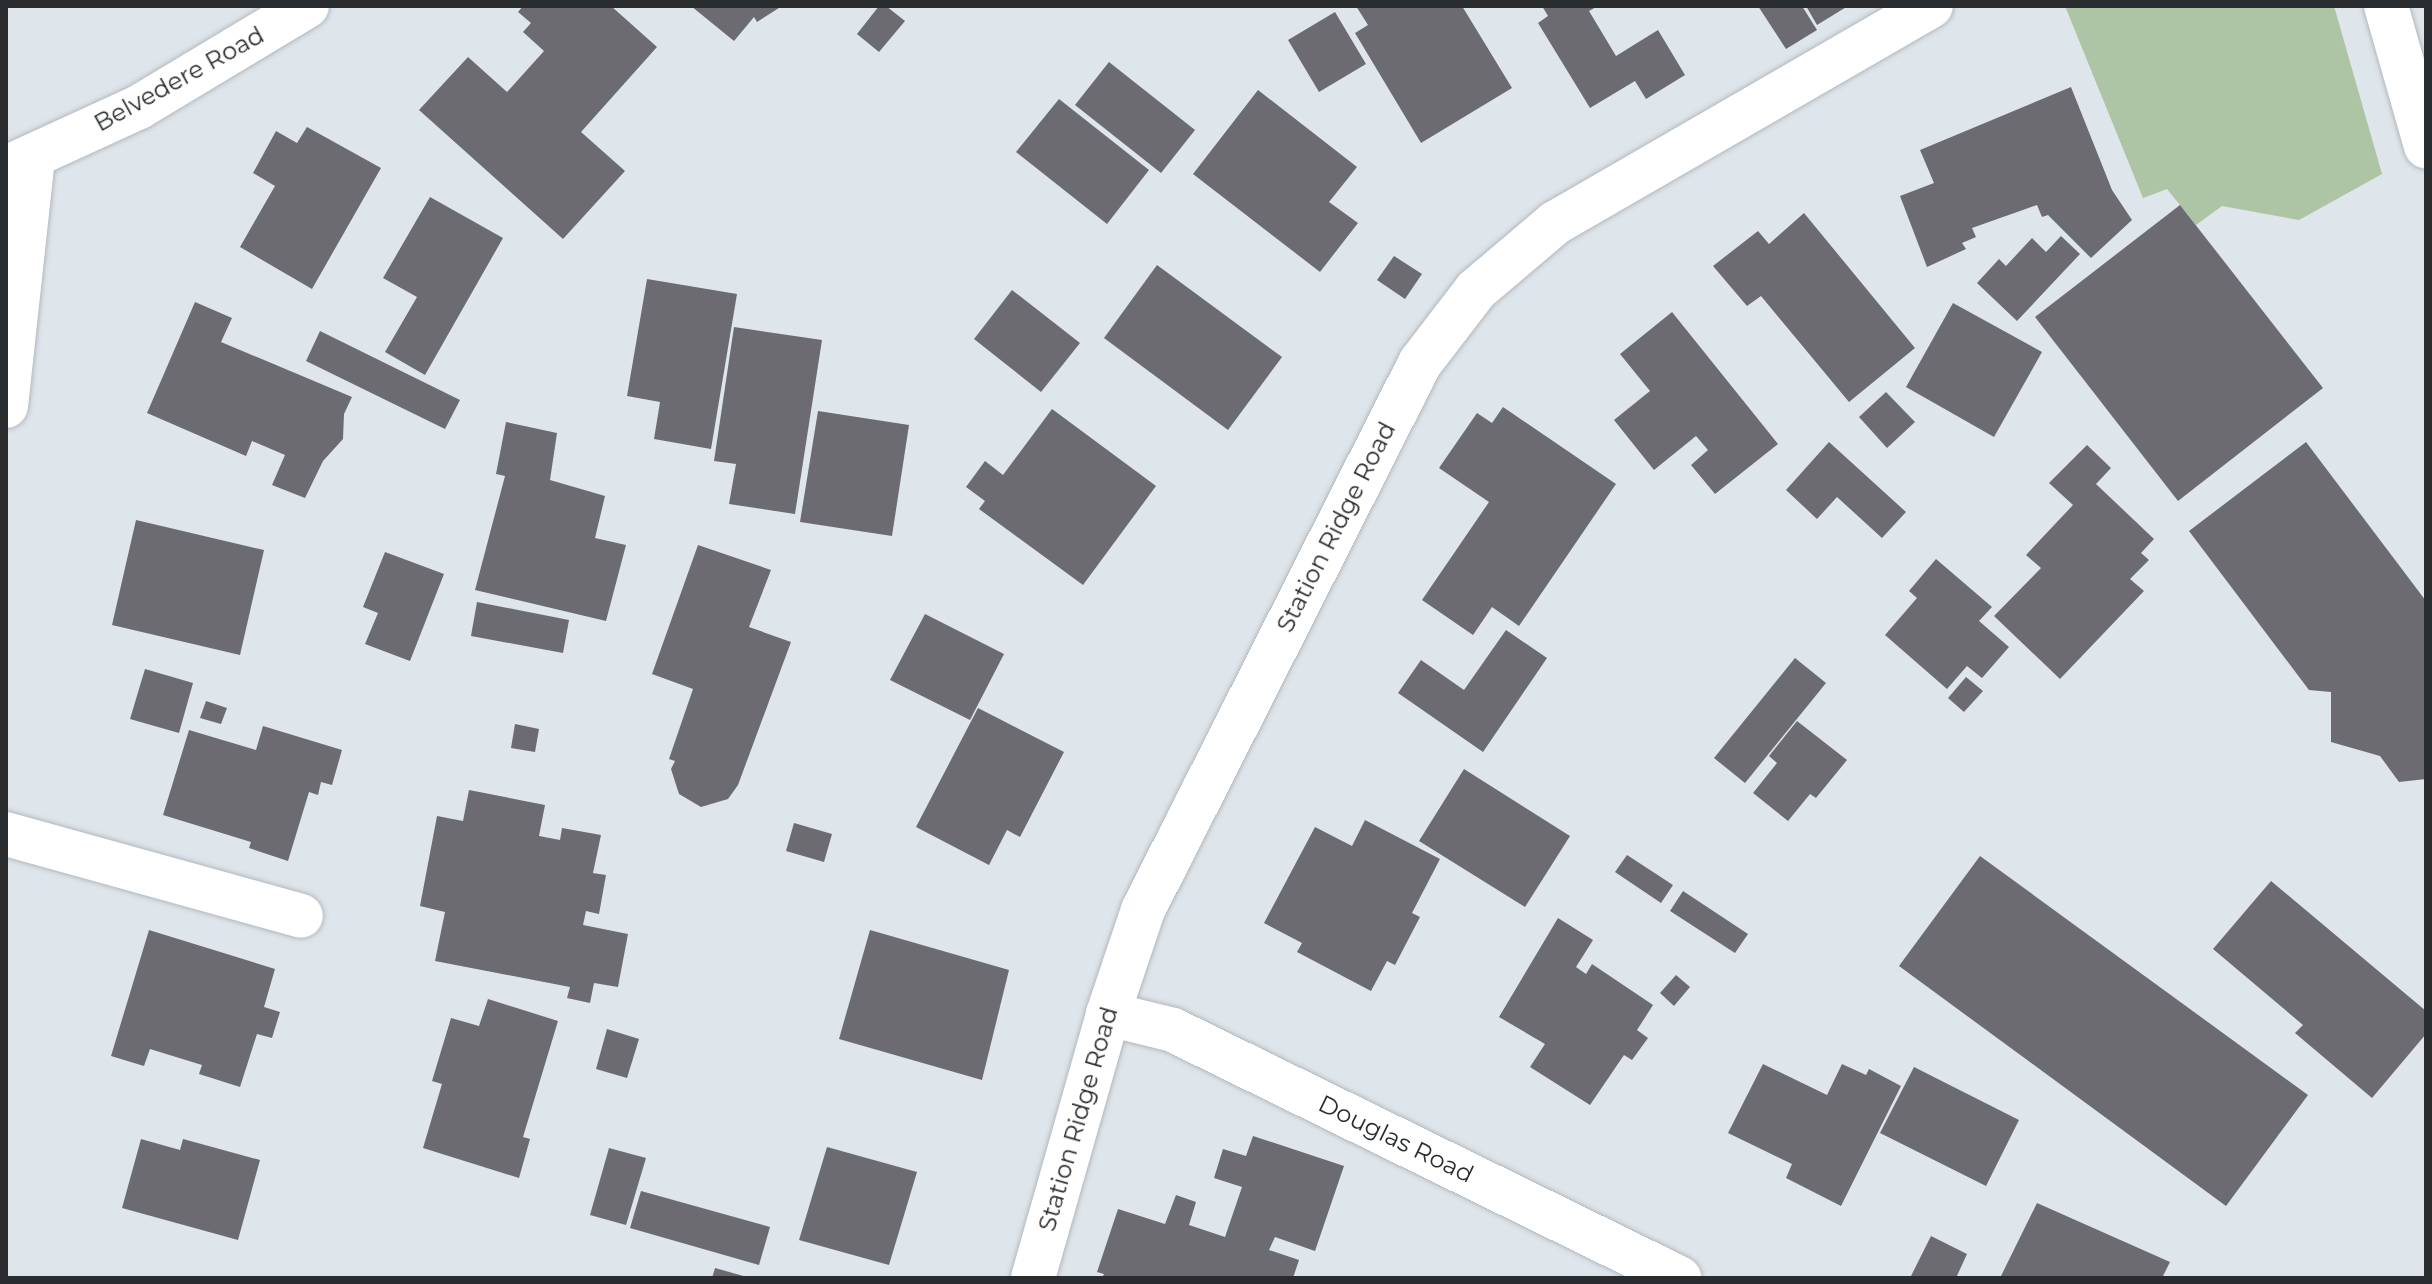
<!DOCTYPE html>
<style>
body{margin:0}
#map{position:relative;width:2432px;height:1284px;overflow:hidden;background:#dee5eb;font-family:Montserrat,sans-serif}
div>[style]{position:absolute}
.green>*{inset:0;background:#adc4a5}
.building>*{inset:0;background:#6d6b72}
.roads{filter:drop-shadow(0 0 2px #b2b8be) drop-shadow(0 0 2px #b2b8be)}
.minor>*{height:44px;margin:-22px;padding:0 22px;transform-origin:22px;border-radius:22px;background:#fff}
span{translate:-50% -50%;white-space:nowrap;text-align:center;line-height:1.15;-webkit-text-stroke:8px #fff;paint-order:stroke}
.street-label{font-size:24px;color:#2a2d2f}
.frame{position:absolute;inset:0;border:8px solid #2a2d2f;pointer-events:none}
</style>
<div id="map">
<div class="green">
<div style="clip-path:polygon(2065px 6px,2334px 6px,2382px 174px,2299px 220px,2222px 206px,2196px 225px,2167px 189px,2143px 198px)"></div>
</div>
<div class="building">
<div style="clip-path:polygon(523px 6px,611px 6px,657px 47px,581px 132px,625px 171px,563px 239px,419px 110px,468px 57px,507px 92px,544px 51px,523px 32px,531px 23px,518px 12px)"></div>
<div style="clip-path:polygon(691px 6px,782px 6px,757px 22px,754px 17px,734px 41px)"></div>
<div style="clip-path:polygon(879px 6px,886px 6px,905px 21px,879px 52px,857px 34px)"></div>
<div style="clip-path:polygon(1356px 6px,1462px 6px,1512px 88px,1421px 143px,1355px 33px,1368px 25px)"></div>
<div style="clip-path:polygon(1542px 6px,1598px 6px,1589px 11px,1616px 56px,1658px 30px,1685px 75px,1646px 99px,1635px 81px,1590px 108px,1538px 23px,1548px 16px)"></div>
<div style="clip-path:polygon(1758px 6px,1802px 6px,1817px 30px,1786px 49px)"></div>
<div style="clip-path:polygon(1806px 6px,1848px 6px,1817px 25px)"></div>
<div style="clip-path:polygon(1335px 12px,1366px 64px,1319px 92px,1288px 40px)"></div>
<div style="clip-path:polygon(1109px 62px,1195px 130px,1161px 173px,1075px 105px)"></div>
<div style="clip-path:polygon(2071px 87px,2112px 190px,2132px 220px,2091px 258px,2048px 215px,2042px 217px,2037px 205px,1972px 228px,1976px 237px,1962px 243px,1966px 249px,1927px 267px,1900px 196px,1934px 183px,1920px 150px)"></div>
<div style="clip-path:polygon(1258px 90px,1357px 167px,1329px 202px,1358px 223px,1320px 272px,1193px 174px)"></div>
<div style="clip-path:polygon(1059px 99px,1149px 170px,1107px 224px,1016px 152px)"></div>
<div style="clip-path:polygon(307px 127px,381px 168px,312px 289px,240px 247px,275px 186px,253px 173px,276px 131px,297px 143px)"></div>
<div style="clip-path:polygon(430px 197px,503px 238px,425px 375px,385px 352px,417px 297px,383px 278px)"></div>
<div style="clip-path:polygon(2180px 205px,2323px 388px,2178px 501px,2035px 317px)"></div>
<div style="clip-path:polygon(1804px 213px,1915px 348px,1849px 402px,1761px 296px,1747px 306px,1713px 266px,1758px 231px,1769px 244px)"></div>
<div style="clip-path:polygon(2061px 236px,2080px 254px,2017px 321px,1977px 283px,1999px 259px,2006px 266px,2032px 238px,2046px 252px)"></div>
<div style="clip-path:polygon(1394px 256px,1422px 274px,1405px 299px,1377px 280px)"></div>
<div style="clip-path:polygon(1157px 265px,1282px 357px,1228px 430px,1104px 338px)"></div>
<div style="clip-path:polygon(647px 279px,737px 294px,711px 449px,654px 439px,660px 402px,627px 396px)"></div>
<div style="clip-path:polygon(1012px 290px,1080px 343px,1041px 392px,974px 339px)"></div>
<div style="clip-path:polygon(195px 302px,232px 318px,221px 342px,352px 397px,344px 414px,343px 439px,323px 461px,305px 498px,272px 485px,285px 455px,252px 441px,246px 456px,147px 413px)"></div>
<div style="clip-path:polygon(1953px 303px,2042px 352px,1994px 437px,1906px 387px)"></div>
<div style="clip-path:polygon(1672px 312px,1778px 444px,1715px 494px,1691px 465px,1708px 450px,1696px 436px,1654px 470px,1614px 420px,1650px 391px,1620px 354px)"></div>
<div style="clip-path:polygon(734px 327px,822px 340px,795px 514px,729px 504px,736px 464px,714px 461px)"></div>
<div style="clip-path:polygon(320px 331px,460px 400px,445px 429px,306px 361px)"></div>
<div style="clip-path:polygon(1886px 392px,1915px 422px,1887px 448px,1859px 417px)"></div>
<div style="clip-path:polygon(1503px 407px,1616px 484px,1519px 626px,1492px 607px,1473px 635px,1422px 600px,1489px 502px,1439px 468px,1477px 413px,1492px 423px)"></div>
<div style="clip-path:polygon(1052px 409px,1156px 486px,1083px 585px,979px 509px,985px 501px,966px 487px,985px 461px,1003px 475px)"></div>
<div style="clip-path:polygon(818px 411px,909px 425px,892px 536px,800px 522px)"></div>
<div style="clip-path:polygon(506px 422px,557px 433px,550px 480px,605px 496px,595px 538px,626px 545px,606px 621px,475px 590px,505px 476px,496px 474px)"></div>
<div style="clip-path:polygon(1829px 442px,1906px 512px,1882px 538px,1837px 497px,1817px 519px,1786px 490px)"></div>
<div style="clip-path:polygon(2306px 442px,2426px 601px,2426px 779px,2399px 782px,2380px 756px,2331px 742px,2331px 692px,2309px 690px,2189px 531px)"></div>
<div style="clip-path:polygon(2087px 445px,2111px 468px,2096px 484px,2154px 539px,2141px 553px,2149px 560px,2130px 579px,2144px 591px,2060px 679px,1994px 616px,2041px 568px,2026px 555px,2073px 505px,2049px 483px)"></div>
<div style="clip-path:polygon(136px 520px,264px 550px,240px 655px,112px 625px)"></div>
<div style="clip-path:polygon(698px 545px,771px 570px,749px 627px,791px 642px,738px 785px,728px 799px,701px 807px,679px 794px,671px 769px,675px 761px,669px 759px,693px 689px,652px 674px)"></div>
<div style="clip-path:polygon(385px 552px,444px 574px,410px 661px,365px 644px,378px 613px,363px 607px)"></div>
<div style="clip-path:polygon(1936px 559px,1992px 607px,1979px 621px,2009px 647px,1982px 678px,1967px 666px,1947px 689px,1885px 635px,1917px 598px,1909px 591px)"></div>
<div style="clip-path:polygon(477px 602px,569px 620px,563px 653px,471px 636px)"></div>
<div style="clip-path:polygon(925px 614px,1004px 654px,970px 720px,890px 680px)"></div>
<div style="clip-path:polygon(1506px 630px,1547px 658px,1483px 752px,1398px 693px,1421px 660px,1464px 690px)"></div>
<div style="clip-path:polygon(1795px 658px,1826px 683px,1745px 783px,1714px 758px)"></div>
<div style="clip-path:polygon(145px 669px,193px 683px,179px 733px,130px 719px)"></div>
<div style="clip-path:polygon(1966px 677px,1983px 691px,1964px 712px,1948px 698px)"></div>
<div style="clip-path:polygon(206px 701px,227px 708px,221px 724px,200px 718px)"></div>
<div style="clip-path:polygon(978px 708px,1064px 752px,1020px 837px,1007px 830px,989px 865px,916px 827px)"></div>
<div style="clip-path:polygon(1797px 721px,1847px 760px,1816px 798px,1810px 794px,1788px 821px,1753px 793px,1777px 763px,1769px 756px)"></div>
<div style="clip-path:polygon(515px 724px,539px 729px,535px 752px,511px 748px)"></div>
<div style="clip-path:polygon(263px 726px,342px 750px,332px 785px,321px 782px,318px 795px,309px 792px,288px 861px,249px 848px,251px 842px,163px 815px,189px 730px,256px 750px)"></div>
<div style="clip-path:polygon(1464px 769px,1570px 836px,1525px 907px,1419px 841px)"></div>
<div style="clip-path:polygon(469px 790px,545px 805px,539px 836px,560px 840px,562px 828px,601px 835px,593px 873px,606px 875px,599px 914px,586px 911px,583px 925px,628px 934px,618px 987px,594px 983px,590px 1003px,567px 998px,570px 987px,435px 961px,445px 912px,420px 906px,437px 816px,463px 821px)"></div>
<div style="clip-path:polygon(1365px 820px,1440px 859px,1412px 913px,1420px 917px,1395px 965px,1387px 961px,1371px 991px,1297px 952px,1302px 943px,1264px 923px,1315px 827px,1352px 846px)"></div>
<div style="clip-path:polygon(794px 823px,832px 834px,824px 862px,786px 851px)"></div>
<div style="clip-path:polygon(1627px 855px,1673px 885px,1661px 903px,1615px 872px)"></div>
<div style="clip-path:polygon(1980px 856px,2308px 1095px,2226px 1206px,1899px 966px)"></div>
<div style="clip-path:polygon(2271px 881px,2426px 1011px,2426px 1034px,2372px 1098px,2295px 1033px,2303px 1025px,2213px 949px)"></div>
<div style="clip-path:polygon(1683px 891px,1748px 934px,1735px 953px,1670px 911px)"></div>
<div style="clip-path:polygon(1558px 918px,1593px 940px,1576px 967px,1586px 974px,1592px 964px,1653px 1005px,1637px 1030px,1648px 1038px,1632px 1060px,1624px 1055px,1590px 1105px,1530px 1067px,1545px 1044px,1499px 1017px)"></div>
<div style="clip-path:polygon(149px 930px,275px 969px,264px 1007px,280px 1012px,272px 1038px,257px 1034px,240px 1087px,199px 1074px,202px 1065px,150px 1049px,144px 1066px,111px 1056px)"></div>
<div style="clip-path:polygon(870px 930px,1009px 970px,982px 1080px,839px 1039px)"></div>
<div style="clip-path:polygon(1676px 975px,1690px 987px,1674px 1006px,1660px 993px)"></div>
<div style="clip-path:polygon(488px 999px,558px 1021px,523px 1137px,530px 1139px,519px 1178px,423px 1148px,442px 1084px,432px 1081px,451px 1018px,479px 1026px)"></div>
<div style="clip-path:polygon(607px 1029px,639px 1039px,627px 1078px,596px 1069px)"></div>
<div style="clip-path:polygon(1763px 1064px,1827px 1095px,1842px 1064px,1866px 1075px,1869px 1069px,1901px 1086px,1841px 1206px,1786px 1178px,1792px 1164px,1728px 1133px)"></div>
<div style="clip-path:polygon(1914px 1067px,2019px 1120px,1986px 1186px,1880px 1133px)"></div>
<div style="clip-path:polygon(1253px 1136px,1344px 1166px,1315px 1251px,1275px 1237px,1269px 1250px,1299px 1260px,1293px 1278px,1102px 1278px,1104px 1274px,1097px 1272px,1118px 1209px,1165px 1224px,1176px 1195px,1196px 1202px,1189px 1225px,1225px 1237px,1242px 1187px,1214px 1178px,1223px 1149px,1246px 1156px)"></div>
<div style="clip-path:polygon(141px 1139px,180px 1150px,183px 1139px,260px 1160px,238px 1240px,122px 1208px)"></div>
<div style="clip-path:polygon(827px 1147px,917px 1172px,889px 1265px,799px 1240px)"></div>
<div style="clip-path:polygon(609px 1148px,646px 1158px,626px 1225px,590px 1215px)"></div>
<div style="clip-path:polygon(641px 1191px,770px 1227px,759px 1265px,630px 1228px)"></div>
<div style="clip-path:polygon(2037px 1203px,2170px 1262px,2162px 1278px,2000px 1278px)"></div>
<div style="clip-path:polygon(1931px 1236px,1967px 1254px,1956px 1278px,1910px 1278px)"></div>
<div style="clip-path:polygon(715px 1268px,747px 1277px,747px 1278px,712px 1278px)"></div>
</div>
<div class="roads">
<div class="minor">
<div style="left:2386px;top:6px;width:146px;rotate:74.1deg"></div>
<div style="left:6px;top:168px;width:146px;rotate:-24.6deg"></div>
<div style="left:139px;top:107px;width:196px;rotate:-31deg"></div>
<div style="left:6px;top:406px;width:251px;rotate:-83.8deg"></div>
<div style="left:6px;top:834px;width:306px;rotate:15.5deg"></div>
<div style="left:1108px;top:1014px;width:67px;rotate:13.8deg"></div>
<div style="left:1173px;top:1030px;width:564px;rotate:26.11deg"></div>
<div style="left:1033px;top:1278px;width:274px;rotate:-74.1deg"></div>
<div style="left:1108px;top:1014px;width:110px;rotate:-71.4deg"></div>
<div style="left:1143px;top:910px;width:613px;rotate:-63.14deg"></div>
<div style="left:1420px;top:363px;width:92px;rotate:-52.5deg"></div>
<div style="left:1476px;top:290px;width:104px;rotate:-40.3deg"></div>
<div style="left:1555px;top:223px;width:434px;rotate:-30deg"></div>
</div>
</div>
<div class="street-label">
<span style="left:179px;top:79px;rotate:-29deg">Belvedere Road</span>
<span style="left:1336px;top:527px;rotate:-63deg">Station Ridge Road</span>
<span style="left:1078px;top:1119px;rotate:-74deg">Station Ridge Road</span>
<span style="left:1396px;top:1139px;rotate:26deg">Douglas Road</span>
</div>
<div class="frame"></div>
</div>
